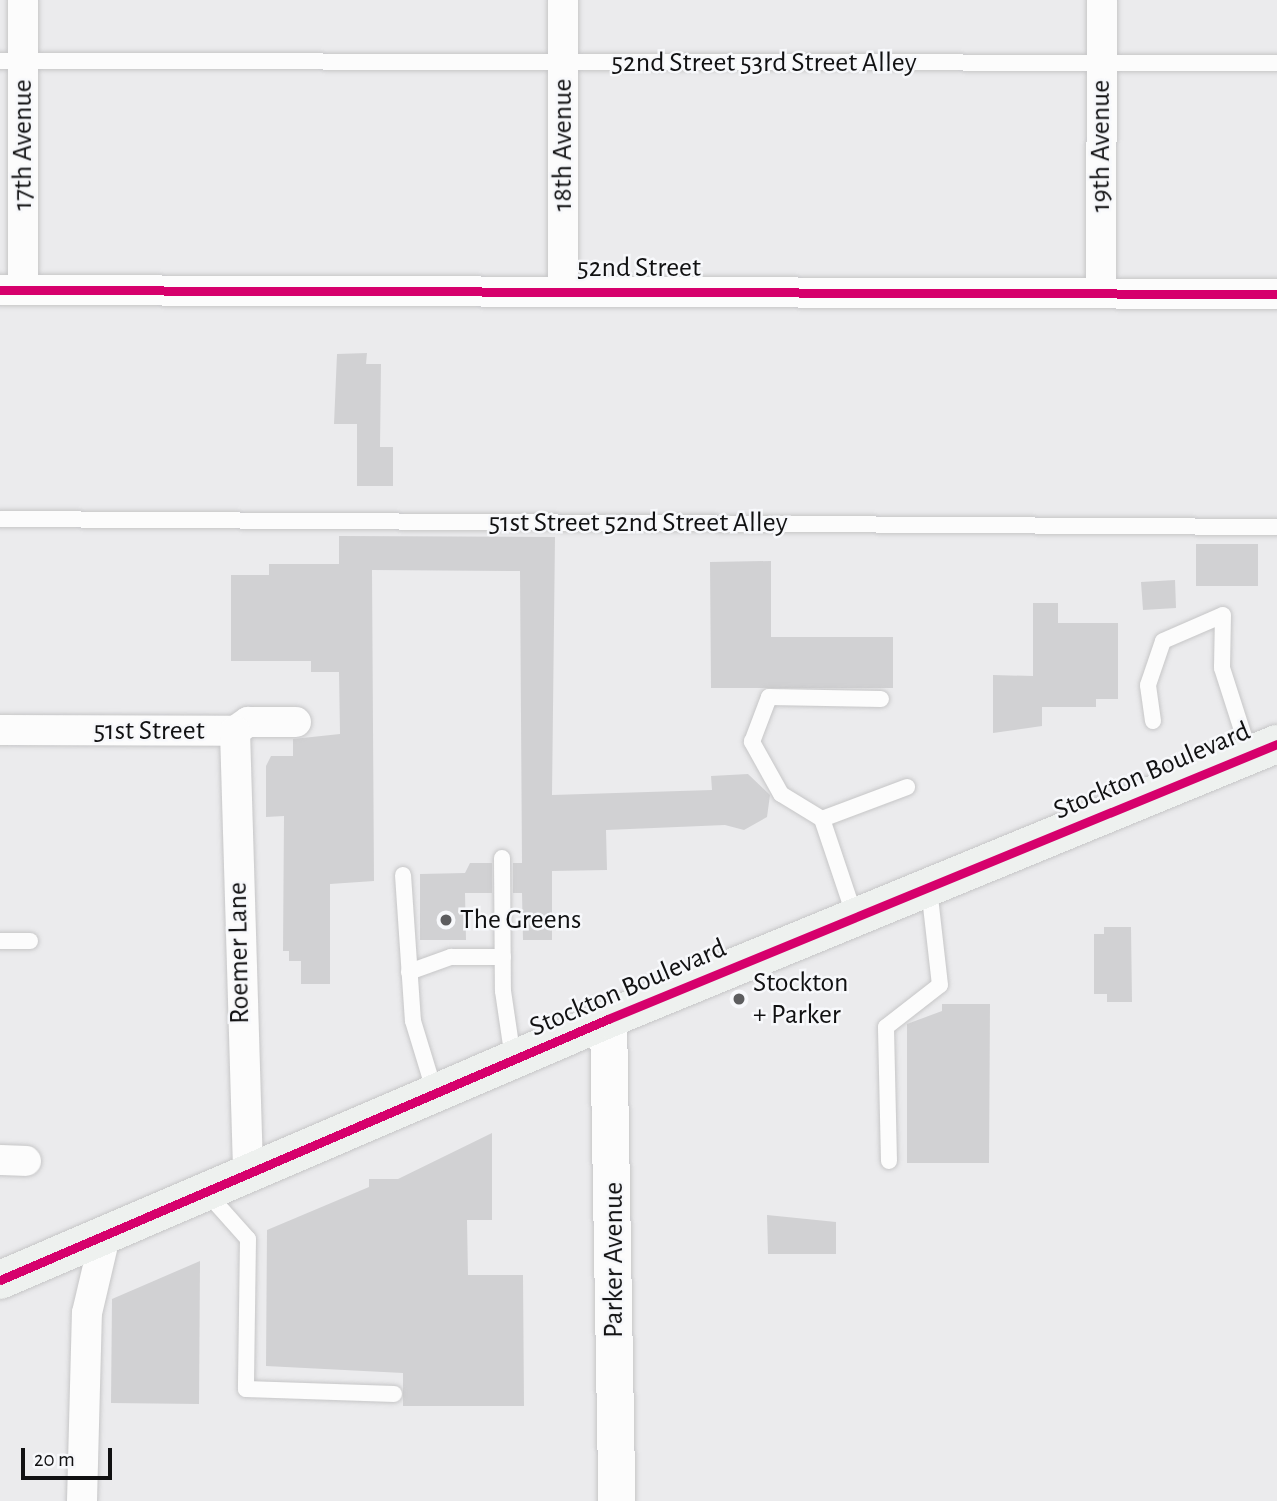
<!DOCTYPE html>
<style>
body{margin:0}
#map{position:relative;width:1277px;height:1501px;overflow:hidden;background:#ebebed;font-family:"Alegreya Sans",sans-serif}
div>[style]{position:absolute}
.building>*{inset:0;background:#d1d1d3}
.roads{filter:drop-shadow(0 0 2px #c6c6c7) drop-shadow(0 0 2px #c6c6c7)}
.service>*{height:16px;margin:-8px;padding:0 8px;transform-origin:8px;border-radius:8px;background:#fcfcfc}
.minor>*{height:30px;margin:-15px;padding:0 15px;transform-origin:15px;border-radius:15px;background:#fcfcfc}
.tertiary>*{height:37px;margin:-18.5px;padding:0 18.5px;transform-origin:18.5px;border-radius:18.5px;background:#fcfcfc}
.secondary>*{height:38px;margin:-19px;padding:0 19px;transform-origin:19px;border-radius:19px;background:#eef1ef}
.cycleway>*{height:9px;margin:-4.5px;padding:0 4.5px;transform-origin:4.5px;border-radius:4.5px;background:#d6006c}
.dots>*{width:19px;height:19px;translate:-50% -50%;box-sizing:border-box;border:4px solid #f7f8fb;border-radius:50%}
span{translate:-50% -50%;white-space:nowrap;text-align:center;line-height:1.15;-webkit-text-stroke:5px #f7f8fb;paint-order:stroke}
.street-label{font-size:28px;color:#111112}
.poi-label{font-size:28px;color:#111112}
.left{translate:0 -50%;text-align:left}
.scale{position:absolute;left:21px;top:1448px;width:91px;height:32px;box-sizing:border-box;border:4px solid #111112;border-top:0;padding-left:9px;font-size:21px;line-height:24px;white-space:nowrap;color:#111112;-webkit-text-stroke:5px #f7f8fb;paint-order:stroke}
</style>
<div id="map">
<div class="building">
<div style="clip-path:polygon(367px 353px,366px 364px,381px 364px,380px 447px,393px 447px,393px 486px,357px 486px,357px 424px,334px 424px,337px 354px)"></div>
<div style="clip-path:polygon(339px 536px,555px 537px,552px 795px,712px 790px,711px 776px,748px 774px,770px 795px,767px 817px,744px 830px,725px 825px,606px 830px,607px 870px,552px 871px,552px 940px,523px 940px,522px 893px,513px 893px,513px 863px,522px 863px,520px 571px,372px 570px,374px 881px,330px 884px,330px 984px,301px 984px,301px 961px,289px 961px,289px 951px,283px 951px,284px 816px,266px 817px,266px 766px,271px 756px,293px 756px,293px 739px,340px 734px,339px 672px,311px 672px,311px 661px,231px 661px,231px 575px,269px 575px,269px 564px,339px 564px)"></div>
<div style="clip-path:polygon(1196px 544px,1258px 544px,1258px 586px,1196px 586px)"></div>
<div style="clip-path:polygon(771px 561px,771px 637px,893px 637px,893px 688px,711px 688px,710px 562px)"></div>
<div style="clip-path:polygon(1175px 580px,1176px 608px,1143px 610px,1141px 582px)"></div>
<div style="clip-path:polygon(1033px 603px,1058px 603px,1058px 623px,1118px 623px,1118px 699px,1096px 699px,1096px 707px,1042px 707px,1042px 726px,993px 733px,993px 675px,1033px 676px)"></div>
<div style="clip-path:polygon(470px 863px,492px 863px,492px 893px,465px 893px,466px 940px,420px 940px,420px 874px,465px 873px)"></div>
<div style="clip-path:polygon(1104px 927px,1131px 927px,1132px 1002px,1107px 1002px,1107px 994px,1094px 994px,1094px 934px,1104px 934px)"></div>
<div style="clip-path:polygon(942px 1004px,990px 1004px,989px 1163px,907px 1163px,907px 1024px,942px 1011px)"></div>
<div style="clip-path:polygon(492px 1133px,492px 1220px,467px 1220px,468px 1275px,523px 1275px,524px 1406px,403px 1406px,403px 1373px,266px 1366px,267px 1230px,369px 1187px,369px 1179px,398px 1179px)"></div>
<div style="clip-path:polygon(767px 1215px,836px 1222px,836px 1254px,768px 1254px)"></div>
<div style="clip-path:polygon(200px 1261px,199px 1404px,111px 1403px,112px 1299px)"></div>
</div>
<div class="roads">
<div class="service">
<div style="left:0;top:61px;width:1277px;rotate:0.09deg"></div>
<div style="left:0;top:519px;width:1277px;rotate:0.36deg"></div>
<div style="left:1153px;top:721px;width:36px;rotate:-98deg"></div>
<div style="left:1148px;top:685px;width:46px;rotate:-71.2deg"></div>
<div style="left:1163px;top:641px;width:65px;rotate:-23.4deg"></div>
<div style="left:1223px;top:615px;width:53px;rotate:91.1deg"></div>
<div style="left:1222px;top:668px;width:91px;rotate:72.2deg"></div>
<div style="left:822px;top:819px;width:91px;rotate:-20.6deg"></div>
<div style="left:502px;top:858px;width:133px;rotate:89.6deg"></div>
<div style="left:503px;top:991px;width:69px;rotate:81.6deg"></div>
<div style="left:403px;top:875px;width:146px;rotate:86.1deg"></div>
<div style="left:413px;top:1021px;width:75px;rotate:73deg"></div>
<div style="left:855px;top:917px;width:103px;rotate:-108.6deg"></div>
<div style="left:822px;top:819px;width:48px;rotate:-148.6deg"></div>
<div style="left:781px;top:794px;width:60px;rotate:-119.1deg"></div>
<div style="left:752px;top:742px;width:48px;rotate:-69.3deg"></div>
<div style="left:769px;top:697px;width:112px;rotate:1deg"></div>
<div style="left:0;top:941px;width:30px"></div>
<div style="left:409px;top:972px;width:45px;rotate:-19.7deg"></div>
<div style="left:451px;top:957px;width:52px"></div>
<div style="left:889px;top:1161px;width:134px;rotate:-91.3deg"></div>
<div style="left:886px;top:1027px;width:68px;rotate:-37.9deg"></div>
<div style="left:940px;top:985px;width:97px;rotate:-96.5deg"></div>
<div style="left:206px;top:1192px;width:63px;rotate:48.2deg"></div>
<div style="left:248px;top:1239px;width:150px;rotate:90.8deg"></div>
<div style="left:246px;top:1389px;width:148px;rotate:1.9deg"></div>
</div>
<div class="minor">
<div style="left:563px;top:0;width:291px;rotate:90deg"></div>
<div style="left:0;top:290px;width:1277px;rotate:0.18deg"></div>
<div style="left:23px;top:290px;width:290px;rotate:-90deg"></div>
<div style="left:1101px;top:292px;width:292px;rotate:-89.8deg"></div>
<div style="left:0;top:730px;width:235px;rotate:0.2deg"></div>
<div style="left:235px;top:731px;width:16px;rotate:-35deg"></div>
<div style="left:248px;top:722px;width:48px"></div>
<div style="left:235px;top:731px;width:445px;rotate:88.3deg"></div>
<div style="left:0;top:1160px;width:26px;rotate:2deg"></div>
<div style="left:82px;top:1501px;width:188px;rotate:-88.5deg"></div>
<div style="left:87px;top:1313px;width:79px;rotate:-76.8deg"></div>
</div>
<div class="tertiary">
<div style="left:608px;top:1019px;width:482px;rotate:89deg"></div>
</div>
<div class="secondary">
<div style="left:0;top:1280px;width:662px;rotate:-23.23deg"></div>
<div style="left:608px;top:1019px;width:723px;rotate:-22.35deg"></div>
</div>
</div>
<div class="cycleway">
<div style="left:0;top:290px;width:1277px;rotate:0.18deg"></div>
<div style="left:0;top:1280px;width:662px;rotate:-23.23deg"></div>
<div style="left:608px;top:1019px;width:723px;rotate:-22.35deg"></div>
</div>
<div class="dots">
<div style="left:446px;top:920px;background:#5d5d5f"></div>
<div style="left:739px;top:999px;background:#5d5d5f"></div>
</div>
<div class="street-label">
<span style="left:764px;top:63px">52nd Street 53rd Street Alley</span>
<span style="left:23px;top:145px;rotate:-90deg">17th Avenue</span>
<span style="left:563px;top:145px;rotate:-90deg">18th Avenue</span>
<span style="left:1101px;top:146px;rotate:-90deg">19th Avenue</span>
<span style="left:639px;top:268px">52nd Street</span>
<span style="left:638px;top:523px">51st Street 52nd Street Alley</span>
<span style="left:149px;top:731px">51st Street</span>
<span style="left:1152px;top:771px;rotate:-23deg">Stockton Boulevard</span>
<span style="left:239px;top:953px;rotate:-91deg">Roemer Lane</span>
<span style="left:628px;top:988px;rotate:-23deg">Stockton Boulevard</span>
<span style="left:614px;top:1260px;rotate:-90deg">Parker Avenue</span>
</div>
<div class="poi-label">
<span class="left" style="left:460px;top:920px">The Greens</span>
<span class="left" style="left:753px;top:999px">Stockton<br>+ Parker</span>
</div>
<div class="scale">20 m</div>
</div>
